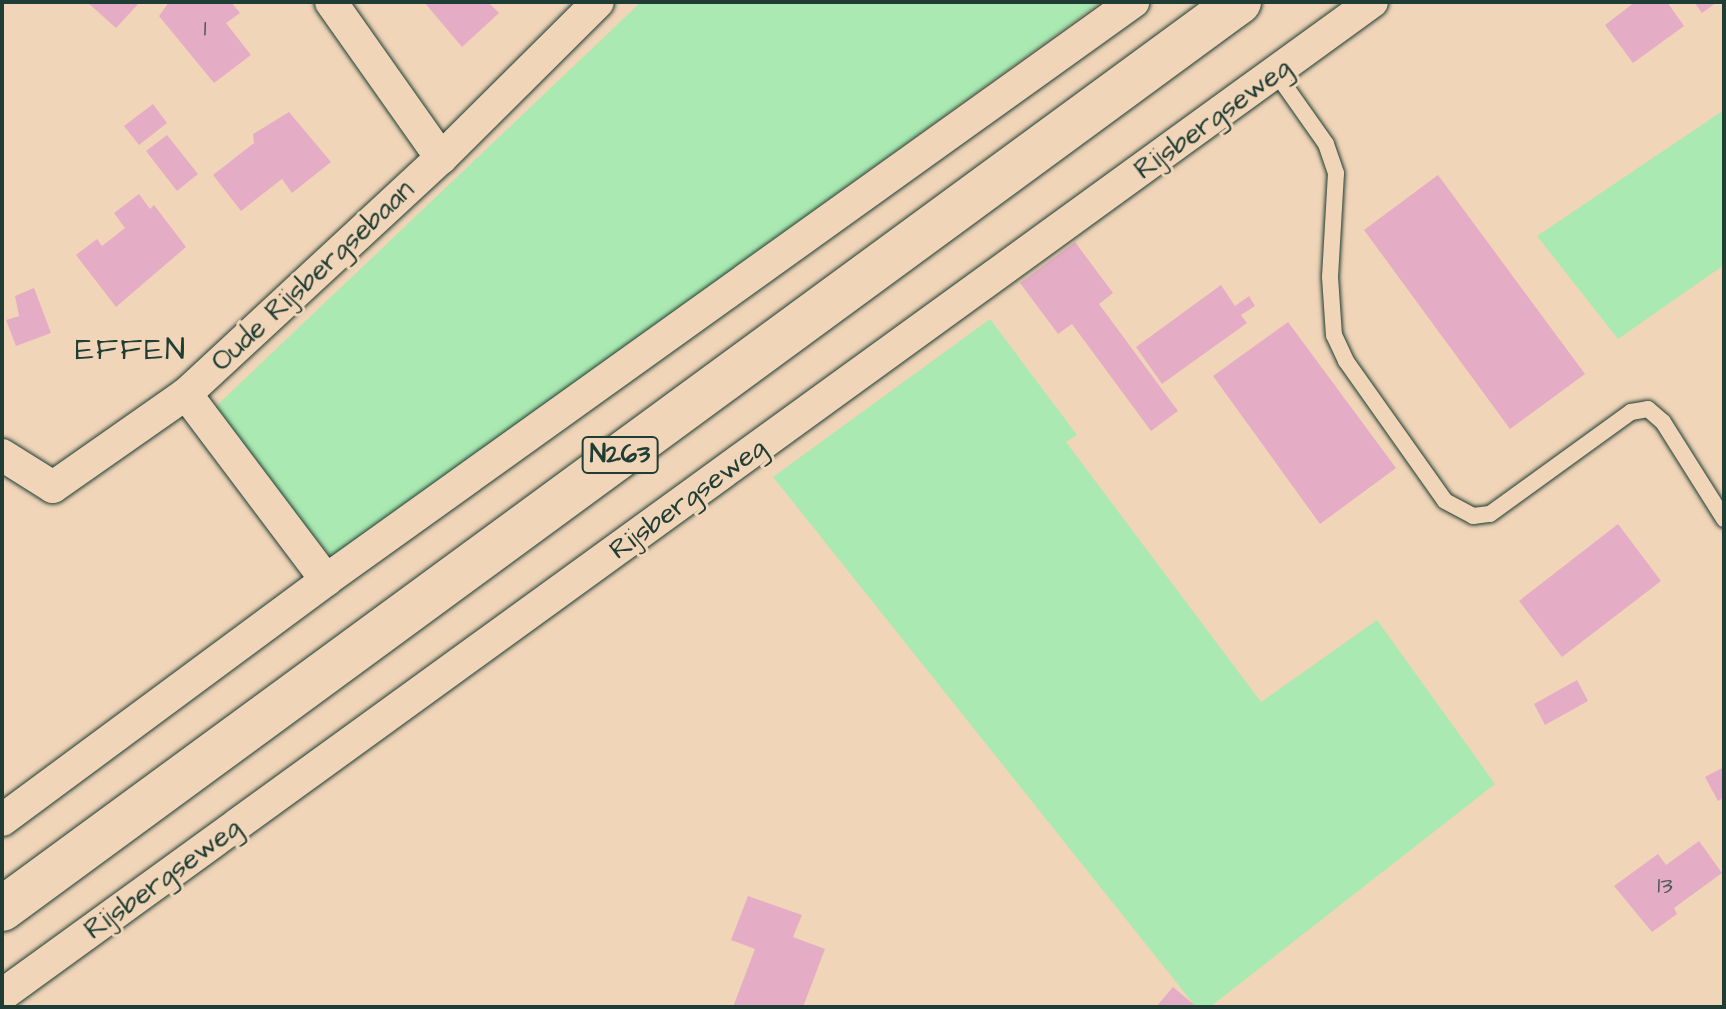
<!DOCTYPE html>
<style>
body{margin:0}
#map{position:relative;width:1726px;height:1009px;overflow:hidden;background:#f1d5b8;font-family:"Architects Daughter",sans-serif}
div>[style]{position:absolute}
.green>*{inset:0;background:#aae9b1}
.building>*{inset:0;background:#e4adc5}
.roads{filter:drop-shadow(0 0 2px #1f3d34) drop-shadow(0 0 2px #1f3d34)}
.service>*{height:16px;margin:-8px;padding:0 8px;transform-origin:8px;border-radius:8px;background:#f1d5b8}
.minor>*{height:32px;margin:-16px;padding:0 16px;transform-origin:16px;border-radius:16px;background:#f1d5b8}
.primary>*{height:44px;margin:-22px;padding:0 22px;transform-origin:22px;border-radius:22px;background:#f1d5b8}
span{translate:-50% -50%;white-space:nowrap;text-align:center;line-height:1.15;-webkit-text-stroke:6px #f1d5b8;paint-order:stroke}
.number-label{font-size:24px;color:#505958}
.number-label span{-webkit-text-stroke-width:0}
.shield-label span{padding:2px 6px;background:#f1d5b8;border:2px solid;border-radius:6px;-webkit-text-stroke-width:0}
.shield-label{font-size:26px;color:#1f3d34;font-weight:700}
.street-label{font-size:28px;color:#1f3d34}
.quarter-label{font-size:32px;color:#1f3d34;letter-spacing:2px}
.frame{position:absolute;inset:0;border:4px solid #1f3d34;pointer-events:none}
</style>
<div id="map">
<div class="green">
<div style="clip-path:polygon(641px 2px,1101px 2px,333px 559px,211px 411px)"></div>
<div style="clip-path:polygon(1724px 110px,1724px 265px,1618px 339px,1537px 236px)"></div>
<div style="clip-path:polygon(990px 319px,1077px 435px,1066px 442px,1261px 702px,1377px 620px,1495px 784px,1210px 1007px,1196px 1007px,773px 477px)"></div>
</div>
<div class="building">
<div style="clip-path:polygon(87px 2px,140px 2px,116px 28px)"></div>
<div style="clip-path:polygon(169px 2px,231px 2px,240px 13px,226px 23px,251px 55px,214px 83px,159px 16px)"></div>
<div style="clip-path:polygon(424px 2px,488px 2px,499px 13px,462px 47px)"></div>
<div style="clip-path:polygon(1635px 2px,1667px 2px,1684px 26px,1633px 63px,1605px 25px)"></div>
<div style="clip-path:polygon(1694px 2px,1717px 2px,1702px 13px)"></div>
<div style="clip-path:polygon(153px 104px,167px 123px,139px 145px,124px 126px)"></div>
<div style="clip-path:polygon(289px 112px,331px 162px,292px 193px,282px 179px,241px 211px,213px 175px,254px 143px,253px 134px)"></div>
<div style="clip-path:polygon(167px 135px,198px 174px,177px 191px,146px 151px)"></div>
<div style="clip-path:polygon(1438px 175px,1585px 374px,1510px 429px,1364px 230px)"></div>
<div style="clip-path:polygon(139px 194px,150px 209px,154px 205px,186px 247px,116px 307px,76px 255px,97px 239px,102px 246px,125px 228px,114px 213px)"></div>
<div style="clip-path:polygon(1075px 242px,1113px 293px,1099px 304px,1178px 411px,1151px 431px,1072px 324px,1058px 334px,1020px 283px)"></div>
<div style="clip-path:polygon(1221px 285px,1235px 306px,1249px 296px,1255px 306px,1241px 315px,1247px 323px,1162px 384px,1136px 347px)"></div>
<div style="clip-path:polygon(34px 288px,51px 333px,16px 346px,6px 320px,19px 316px,15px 296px)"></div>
<div style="clip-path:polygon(1288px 322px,1396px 468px,1320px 524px,1213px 376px)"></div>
<div style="clip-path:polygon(1618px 524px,1661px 581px,1562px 657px,1519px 601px)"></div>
<div style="clip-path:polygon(1577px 680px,1588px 701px,1545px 725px,1534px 704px)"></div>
<div style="clip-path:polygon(1724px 767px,1724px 798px,1718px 801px,1705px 777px)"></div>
<div style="clip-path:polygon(1699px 841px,1722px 873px,1674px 908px,1677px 914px,1652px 932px,1614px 886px,1658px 854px,1666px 865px)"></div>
<div style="clip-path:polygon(748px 896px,802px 915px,793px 937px,825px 949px,803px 1007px,733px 1007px,755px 949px,731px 940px)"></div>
<div style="clip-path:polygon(1173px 987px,1197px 1007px,1156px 1007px)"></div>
</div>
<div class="roads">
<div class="service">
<div style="left:1276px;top:73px;width:87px;rotate:54.8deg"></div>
<div style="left:1326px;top:144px;width:31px;rotate:71deg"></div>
<div style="left:1336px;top:173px;width:104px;rotate:93.3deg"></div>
<div style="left:1330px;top:277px;width:58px;rotate:86.1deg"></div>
<div style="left:1334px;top:335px;width:29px;rotate:65deg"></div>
<div style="left:1346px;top:361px;width:171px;rotate:54.7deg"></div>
<div style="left:1445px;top:501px;width:32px;rotate:28deg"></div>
<div style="left:1473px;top:516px;width:17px;rotate:-7deg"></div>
<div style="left:1490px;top:514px;width:174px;rotate:-35.9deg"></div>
<div style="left:1631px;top:412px;width:17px;rotate:-10deg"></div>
<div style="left:1648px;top:409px;width:20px;rotate:41deg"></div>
<div style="left:1663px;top:422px;width:115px;rotate:57.8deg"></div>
</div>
<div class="minor">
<div style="left:331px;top:2px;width:191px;rotate:54.8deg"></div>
<div style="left:186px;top:394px;width:233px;rotate:53deg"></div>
<div style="left:2px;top:455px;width:60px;rotate:32.1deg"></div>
<div style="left:53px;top:487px;width:162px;rotate:-35deg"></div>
<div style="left:186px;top:394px;width:347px;rotate:-42.8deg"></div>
<div style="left:441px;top:158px;width:221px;rotate:-44.8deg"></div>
<div style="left:2px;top:820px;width:403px;rotate:-36.5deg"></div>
<div style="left:326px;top:580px;width:993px;rotate:-35.61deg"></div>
<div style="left:2px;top:995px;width:1692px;rotate:-35.94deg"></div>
</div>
<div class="primary">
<div style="left:2px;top:909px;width:1534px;rotate:-36.25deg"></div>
</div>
</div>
<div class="number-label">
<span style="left:205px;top:30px">1</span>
<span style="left:1665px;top:887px">13</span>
</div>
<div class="shield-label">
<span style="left:620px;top:455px">N263</span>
</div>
<div class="street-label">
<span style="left:1213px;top:119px;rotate:-36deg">Rijsbergseweg</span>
<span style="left:313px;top:276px;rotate:-43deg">Oude Rijsbergsebaan</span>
<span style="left:688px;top:499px;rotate:-36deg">Rijsbergseweg</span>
<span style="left:163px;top:879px;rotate:-36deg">Rijsbergseweg</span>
</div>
<div class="quarter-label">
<span style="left:131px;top:350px">EFFEN</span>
</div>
<div class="frame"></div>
</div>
